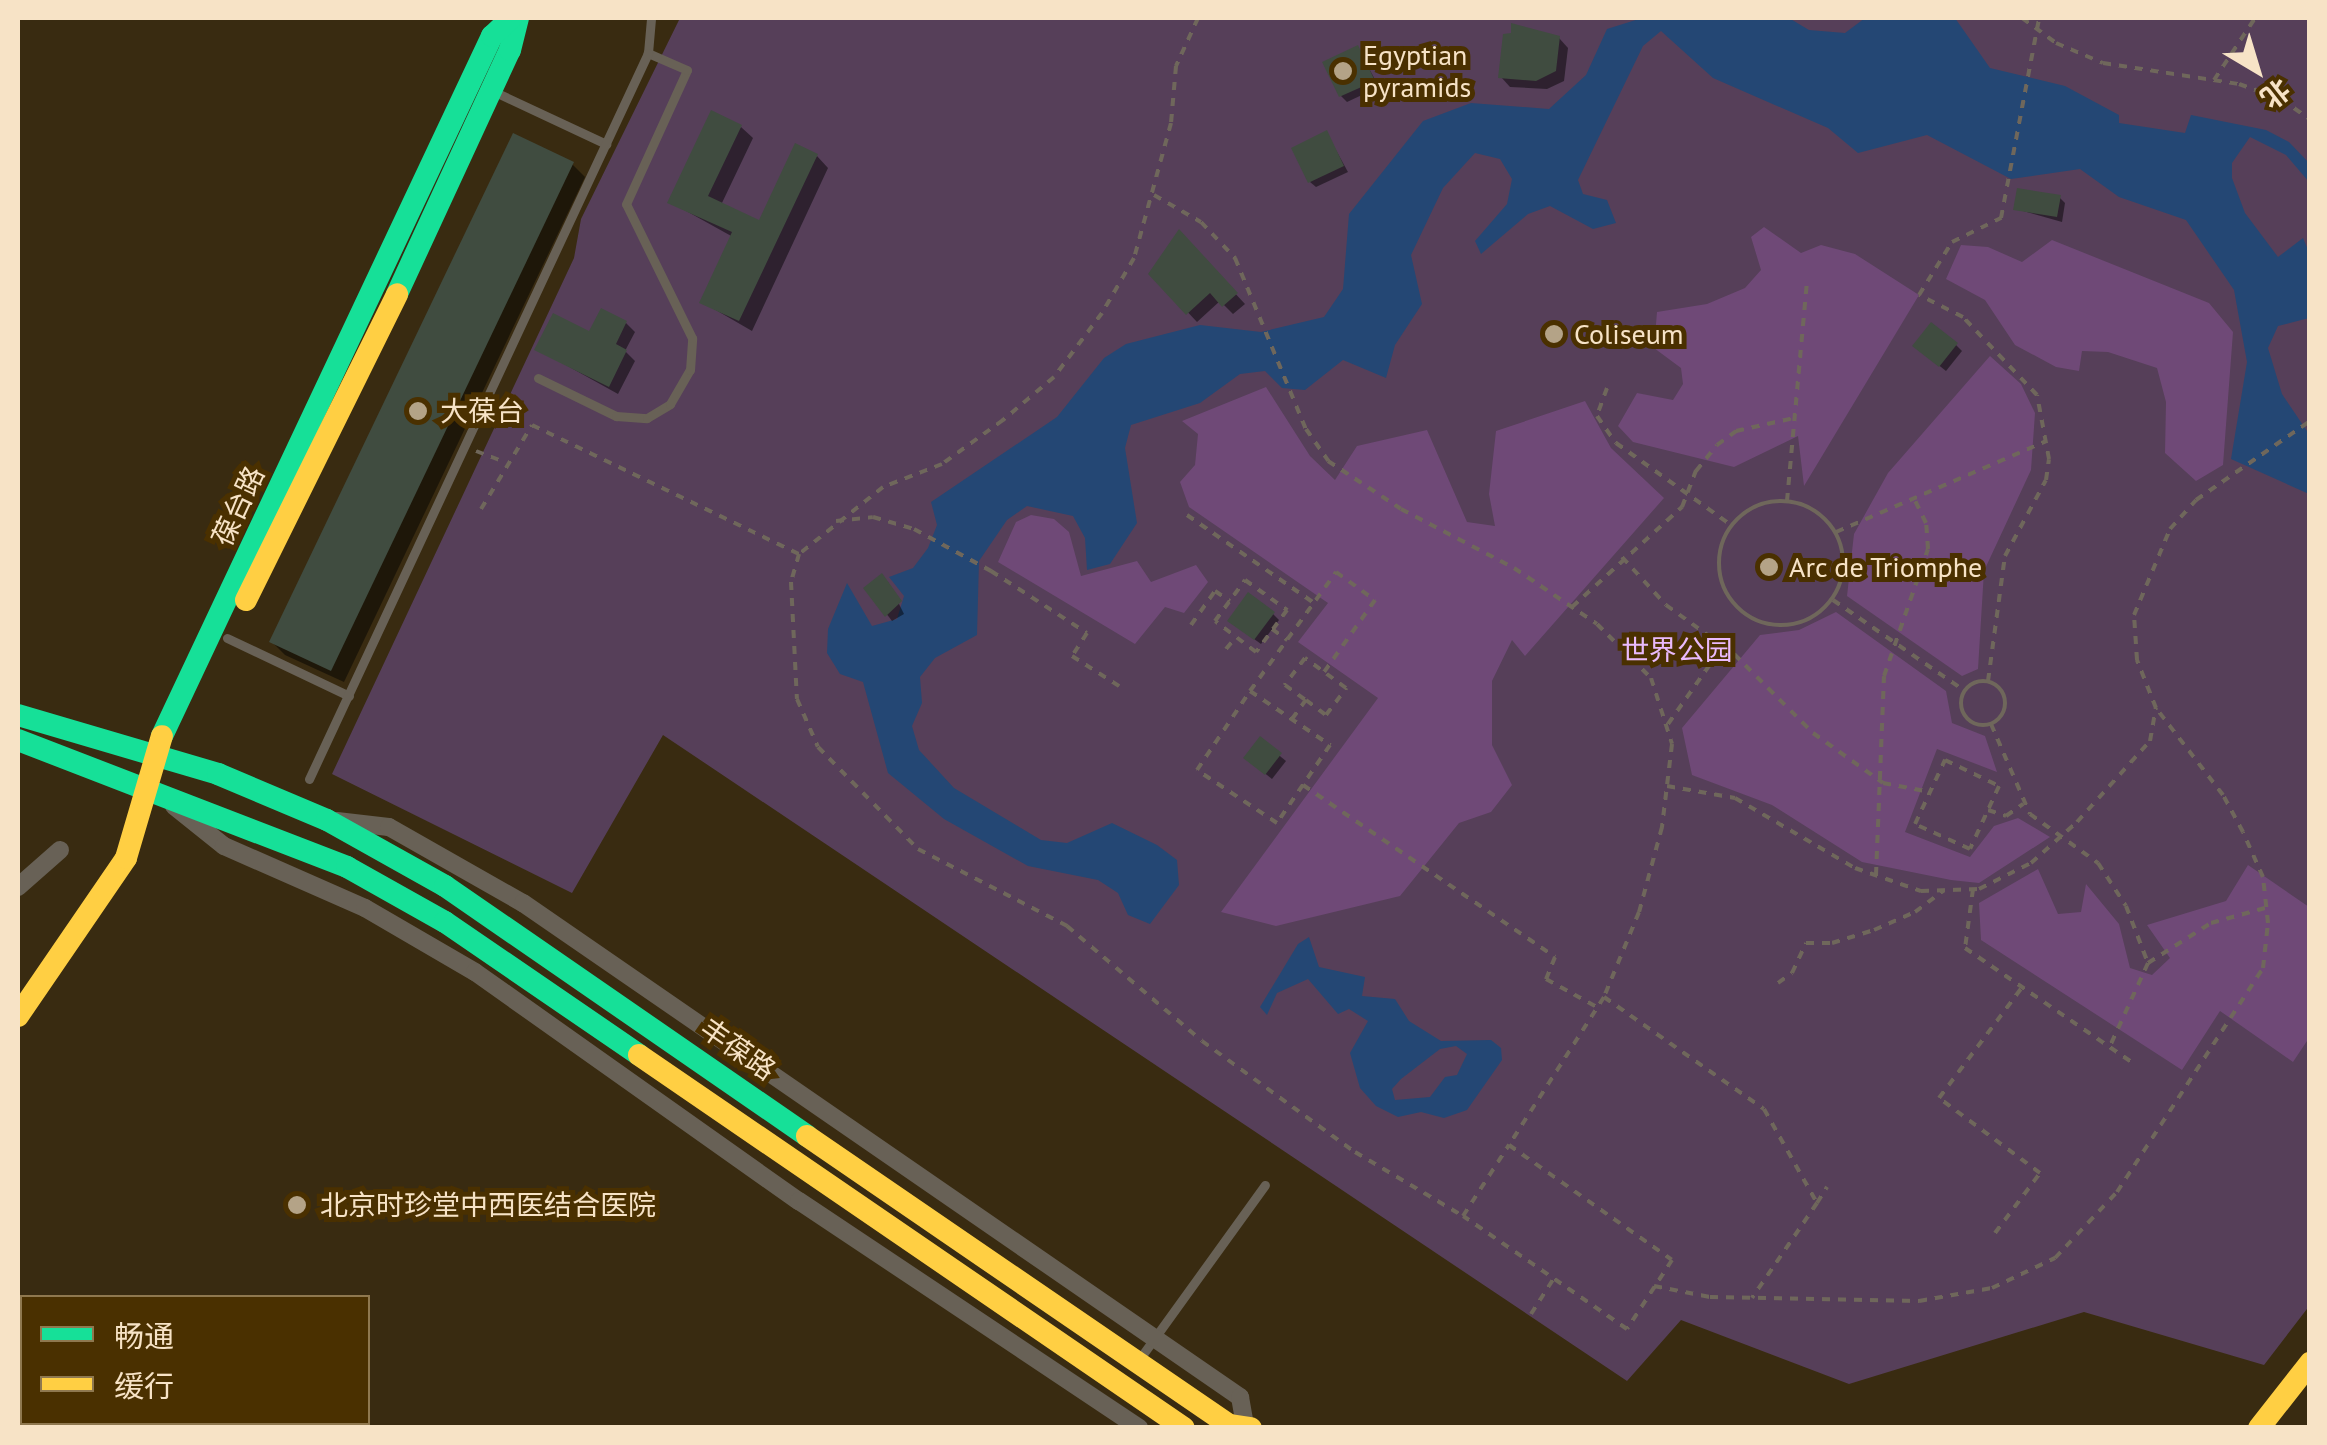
<!DOCTYPE html>
<meta charset="utf-8">
<style>
body{margin:0}
#map{position:relative;width:2327px;height:1445px;overflow:hidden;background:#392b11;font-family:"PT Sans","Noto Sans SC",sans-serif}
div>[style]{position:absolute}
.green>*{inset:0;background:#563f59}
.forest>*{inset:0;background:#6f4977}
.water>*{inset:0;background:#244774}
.shadow>*{inset:0;background:#0007}
.building>*{inset:0;background:#404c40}
.path>*{height:4px;margin-top:-2px;transform-origin:0;background:repeating-linear-gradient(90deg,#6f675b 0 8px,transparent 0 16px)}
.path>.ring{margin:-2px;padding:0;box-sizing:content-box;background:none;border:4px solid #6f675b;border-radius:50%}
.lane>*{height:9px;margin:-4.5px;padding:0 4.5px;transform-origin:4.5px;border-radius:4.5px;background:#686156}
.street>*{height:18px;margin:-9px;padding:0 9px;transform-origin:9px;border-radius:9px;background:#686156}
.fast>*{height:22px;margin:-11px;padding:0 11px;transform-origin:11px;border-radius:11px;background:#16e098}
.slow>*{height:22px;margin:-11px;padding:0 11px;transform-origin:11px;border-radius:11px;background:#ffcf43}
.dots>*{width:28px;height:28px;translate:-50% -50%;box-sizing:border-box;border:5px solid #4a3000;border-radius:50%}
span{translate:-50% -50%;white-space:nowrap;text-align:center;line-height:1.15;-webkit-text-stroke:10px #4a3000;paint-order:stroke}
.poi-label{font-size:28px;color:#f7e3c6}
.left{translate:0 -50%;text-align:left}
.street-label{font-size:28px;color:#f7e3c6}
.park-label{font-size:28px;color:#e9bafc}
.frame{position:absolute;inset:0;border:20px solid #f7e3c6;pointer-events:none}
.legend{position:absolute;left:20px;top:1295px;width:350px;height:130px;box-sizing:border-box;background:#4a3000;border:2px solid #8f784f;margin:0;padding:12px 18px;list-style:none;font-size:30px;color:#f7e3c6}
.legend li{display:flex;align-items:center;gap:20px;height:50px}
.legend b{width:50px;border:2px solid #8f784f}
.north{position:absolute;left:2207px;top:20px;width:100px;height:100px;-webkit-text-stroke:8px #4a3000;paint-order:stroke;rotate:142deg;font-size:28px;font-weight:700;line-height:40px;text-align:center;color:#f7e3c6}
.north::after{content:'';display:block;margin:auto;width:35px;height:45px;background:#f7e3c6;clip-path:polygon(50% 0,100% 100%,50% 72%,0 100%)}
</style>
<div id="map">
<div class="green">
<div style="clip-path:polygon(680px 18px,2309px 18px,2310px 1305px,2264px 1365px,2084px 1312px,1849px 1384px,1681px 1320px,1627px 1381px,663px 735px,572px 893px,332px 774px,574px 258px,581px 219px)"></div>
</div>
<div class="forest">
<div style="clip-path:polygon(1764px 227px,1801px 253px,1821px 245px,1855px 254px,1919px 295px,1804px 486px,1798px 436px,1734px 467px,1633px 442px,1618px 426px,1637px 393px,1673px 400px,1683px 384px,1681px 368px,1654px 348px,1657px 312px,1707px 304px,1745px 288px,1761px 270px,1751px 237px)"></div>
<div style="clip-path:polygon(2052px 240px,2209px 303px,2233px 332px,2223px 465px,2196px 481px,2165px 453px,2166px 402px,2157px 368px,2108px 352px,2082px 351px,2079px 371px,2056px 367px,2015px 345px,1985px 300px,1946px 279px,1961px 245px,1988px 247px,2022px 262px)"></div>
<div style="clip-path:polygon(1990px 356px,2021px 384px,2035px 413px,2031px 470px,1984px 571px,1978px 669px,1962px 676px,1847px 596px,1854px 534px,1888px 473px)"></div>
<div style="clip-path:polygon(1266px 387px,1310px 456px,1335px 480px,1357px 446px,1427px 430px,1467px 522px,1495px 526px,1489px 494px,1496px 431px,1585px 401px,1611px 448px,1664px 498px,1525px 656px,1512px 640px,1492px 681px,1492px 745px,1512px 785px,1491px 812px,1459px 823px,1400px 896px,1276px 926px,1221px 912px,1378px 698px,1298px 642px,1328px 603px,1189px 507px,1180px 482px,1195px 465px,1198px 434px,1182px 421px)"></div>
<div style="clip-path:polygon(1031px 515px,1054px 519px,1069px 532px,1081px 576px,1137px 561px,1151px 582px,1196px 565px,1208px 582px,1184px 613px,1165px 607px,1135px 644px,998px 562px,1016px 522px)"></div>
<div style="clip-path:polygon(1836px 612px,1946px 691px,1952px 723px,1985px 736px,1997px 772px,1937px 749px,1905px 832px,1970px 857px,1994px 826px,2018px 818px,2050px 837px,1979px 883px,1951px 880px,1862px 862px,1772px 805px,1692px 775px,1682px 728px,1760px 635px,1799px 630px)"></div>
<div style="clip-path:polygon(2248px 865px,2309px 907px,2309px 1038px,2293px 1062px,2220px 1011px,2182px 1070px,1981px 940px,1979px 903px,2038px 869px,2058px 914px,2081px 912px,2086px 884px,2119px 924px,2130px 968px,2152px 975px,2170px 958px,2147px 925px,2226px 901px)"></div>
</div>
<div class="water">
<div style="clip-path:polygon(1642px 18px,1789px 18px,1809px 30px,1845px 33px,1865px 18px,1955px 18px,1990px 68px,2065px 86px,2119px 115px,2119px 123px,2185px 133px,2191px 115px,2266px 130px,2289px 142px,2309px 163px,2309px 182px,2286px 155px,2250px 137px,2232px 163px,2232px 178px,2245px 213px,2278px 257px,2303px 238px,2309px 252px,2309px 318px,2278px 326px,2268px 348px,2282px 394px,2309px 434px,2309px 494px,2231px 459px,2247px 362px,2234px 290px,2186px 220px,2119px 197px,2080px 169px,2011px 179px,1927px 135px,1858px 153px,1828px 128px,1713px 78px,1661px 31px,1643px 46px,1578px 180px,1583px 194px,1607px 200px,1616px 223px,1593px 229px,1550px 206px,1528px 214px,1481px 254px,1475px 241px,1507px 204px,1512px 179px,1500px 159px,1475px 153px,1443px 188px,1411px 255px,1422px 304px,1395px 345px,1386px 378px,1343px 360px,1305px 390px,1282px 388px,1265px 371px,1240px 374px,1200px 403px,1131px 425px,1125px 448px,1137px 523px,1110px 564px,1087px 570px,1085px 538px,1073px 516px,1027px 506px,1007px 520px,979px 561px,977px 635px,935px 658px,920px 677px,922px 703px,912px 726px,919px 750px,954px 788px,1041px 840px,1067px 843px,1112px 823px,1157px 845px,1177px 860px,1179px 885px,1150px 924px,1128px 915px,1118px 893px,1098px 880px,1028px 866px,944px 819px,888px 773px,863px 682px,840px 674px,827px 653px,828px 629px,847px 583px,872px 626px,897px 619px,904px 596px,889px 577px,913px 568px,928px 548px,937px 525px,931px 502px,1057px 417px,1104px 358px,1126px 344px,1200px 325px,1261px 332px,1324px 317px,1343px 289px,1349px 214px,1423px 121px,1471px 103px,1549px 109px,1586px 75px,1607px 29px)"></div>
<div style="clip-path:polygon(evenodd,1309px 937px,1319px 967px,1365px 977px,1362px 996px,1395px 999px,1409px 1021px,1441px 1041px,1491px 1040px,1501px 1048px,1502px 1060px,1467px 1110px,1444px 1118px,1421px 1112px,1398px 1117px,1376px 1106px,1360px 1088px,1350px 1053px,1368px 1021px,1349px 1009px,1338px 1014px,1308px 979px,1277px 993px,1267px 1015px,1260px 1007px,1298px 944px,1309px 937px,1456px 1046px,1467px 1054px,1457px 1075px,1445px 1077px,1430px 1097px,1395px 1100px,1392px 1089px,1401px 1079px,1440px 1049px,1456px 1046px)"></div>
</div>
<div class="shadow">
<div style="clip-path:polygon(1559px 38px,1568px 48px,1564px 81px,1547px 89px,1510px 87px,1501px 77px)"></div>
<div style="clip-path:polygon(1358px 48px,1379px 87px,1347px 102px,1341px 96px)"></div>
<div style="clip-path:polygon(741px 127px,753px 138px,721px 205px,760px 223px,817px 156px,828px 168px,752px 331px,702px 302px,733px 237px,670px 202px)"></div>
<div style="clip-path:polygon(1327px 134px,1348px 172px,1316px 187px,1310px 182px)"></div>
<div style="clip-path:polygon(572px 164px,585px 177px,344px 682px,285px 655px,272px 642px)"></div>
<div style="clip-path:polygon(2059px 197px,2065px 203px,2062px 222px,2016px 209px)"></div>
<div style="clip-path:polygon(1179px 233px,1245px 304px,1233px 314px,1220px 301px,1197px 322px,1151px 273px)"></div>
<div style="clip-path:polygon(626px 323px,635px 332px,625px 351px,635px 361px,618px 394px,537px 349px)"></div>
<div style="clip-path:polygon(1956px 345px,1962px 351px,1946px 371px,1921px 351px)"></div>
<div style="clip-path:polygon(888px 582px,904px 614px,892px 621px,867px 588px)"></div>
<div style="clip-path:polygon(1273px 614px,1279px 620px,1261px 644px,1236px 626px)"></div>
<div style="clip-path:polygon(1260px 740px,1286px 761px,1272px 779px,1252px 763px)"></div>
</div>
<div class="building">
<div style="clip-path:polygon(1511px 23px,1560px 36px,1556px 71px,1536px 81px,1498px 78px,1503px 34px,1511px 33px)"></div>
<div style="clip-path:polygon(1358px 45px,1375px 81px,1339px 97px,1322px 62px)"></div>
<div style="clip-path:polygon(711px 110px,742px 125px,708px 196px,759px 220px,795px 143px,818px 154px,739px 321px,699px 303px,732px 232px,667px 203px)"></div>
<div style="clip-path:polygon(1327px 130px,1344px 166px,1308px 183px,1291px 148px)"></div>
<div style="clip-path:polygon(513px 133px,574px 162px,331px 671px,269px 642px)"></div>
<div style="clip-path:polygon(2017px 188px,2061px 195px,2057px 217px,2013px 210px)"></div>
<div style="clip-path:polygon(1179px 229px,1238px 293px,1222px 307px,1210px 293px,1186px 315px,1148px 274px)"></div>
<div style="clip-path:polygon(601px 308px,627px 321px,616px 344px,627px 350px,609px 387px,534px 350px,553px 313px,589px 331px)"></div>
<div style="clip-path:polygon(1931px 322px,1958px 343px,1939px 367px,1912px 346px)"></div>
<div style="clip-path:polygon(882px 573px,902px 601px,885px 617px,863px 588px)"></div>
<div style="clip-path:polygon(1248px 592px,1275px 612px,1254px 640px,1227px 621px)"></div>
<div style="clip-path:polygon(1260px 736px,1282px 753px,1265px 775px,1243px 758px)"></div>
</div>
<div class="path">
<div style="left:1198px;top:18px;width:53px;rotate:114.6deg"></div>
<div style="left:1176px;top:66px;width:57px;rotate:95deg"></div>
<div style="left:1171px;top:123px;width:140px;rotate:105.3deg"></div>
<div style="left:1134px;top:258px;width:64px;rotate:120.2deg"></div>
<div style="left:1102px;top:313px;width:80px;rotate:126.9deg"></div>
<div style="left:1054px;top:377px;width:67px;rotate:139.9deg"></div>
<div style="left:1003px;top:420px;width:75px;rotate:144.2deg"></div>
<div style="left:942px;top:464px;width:63px;rotate:158.7deg"></div>
<div style="left:883px;top:487px;width:107px;rotate:141.4deg"></div>
<div style="left:799px;top:554px;width:29px;rotate:106deg"></div>
<div style="left:791px;top:582px;width:117px;rotate:87.1deg"></div>
<div style="left:797px;top:699px;width:52px;rotate:66.4deg"></div>
<div style="left:818px;top:747px;width:143px;rotate:45.6deg"></div>
<div style="left:918px;top:849px;width:168px;rotate:27.3deg"></div>
<div style="left:1067px;top:926px;width:177px;rotate:40.4deg"></div>
<div style="left:1202px;top:1041px;width:189px;rotate:36deg"></div>
<div style="left:1355px;top:1152px;width:126px;rotate:30.7deg"></div>
<div style="left:2022px;top:18px;width:42px;rotate:36.3deg"></div>
<div style="left:2056px;top:43px;width:51px;rotate:23.1deg"></div>
<div style="left:2103px;top:63px;width:138px;rotate:8.8deg"></div>
<div style="left:2239px;top:84px;width:45px;rotate:19.7deg"></div>
<div style="left:2281px;top:99px;width:35px;rotate:35deg"></div>
<div style="left:2214px;top:80px;width:74px;rotate:-56.5deg"></div>
<div style="left:1154px;top:195px;width:54px;rotate:29.9deg"></div>
<div style="left:1201px;top:222px;width:50px;rotate:46.6deg"></div>
<div style="left:1235px;top:258px;width:185px;rotate:67.5deg"></div>
<div style="left:1306px;top:429px;width:39px;rotate:55deg"></div>
<div style="left:1328px;top:461px;width:87px;rotate:33.3deg"></div>
<div style="left:1401px;top:509px;width:127px;rotate:27.6deg"></div>
<div style="left:1514px;top:568px;width:100px;rotate:34deg"></div>
<div style="left:1597px;top:624px;width:76px;rotate:45deg"></div>
<div style="left:1651px;top:678px;width:69px;rotate:72.3deg"></div>
<div style="left:1672px;top:744px;width:84px;rotate:96.9deg"></div>
<div style="left:1662px;top:827px;width:88px;rotate:105.1deg"></div>
<div style="left:1639px;top:912px;width:92px;rotate:112.4deg"></div>
<div style="left:1604px;top:997px;width:176px;rotate:122.7deg"></div>
<div style="left:1607px;top:388px;width:30px;rotate:110deg"></div>
<div style="left:1597px;top:416px;width:33px;rotate:55deg"></div>
<div style="left:1616px;top:443px;width:141px;rotate:35.5deg"></div>
<div style="left:476px;top:451px;width:30px;rotate:21deg"></div>
<div class="ring" style="left:1719px;top:501px;width:120px;height:120px"></div>
<div style="left:1787px;top:501px;width:220px;rotate:-84.8deg"></div>
<div style="left:481px;top:509px;width:98px;rotate:-58.7deg"></div>
<div style="left:532px;top:425px;width:297px;rotate:25.8deg"></div>
<div style="left:1187px;top:515px;width:155px;rotate:34.7deg"></div>
<div style="left:836px;top:521px;width:37px;rotate:-6deg"></div>
<div style="left:873px;top:517px;width:43px;rotate:16.3deg"></div>
<div style="left:914px;top:529px;width:88px;rotate:28.6deg"></div>
<div style="left:991px;top:571px;width:114px;rotate:32.9deg"></div>
<div style="left:1087px;top:633px;width:27px;rotate:123deg"></div>
<div style="left:1072px;top:656px;width:56px;rotate:32.6deg"></div>
<div style="left:1836px;top:532px;width:229px;rotate:-23.4deg"></div>
<div style="left:1622px;top:557px;width:65px;rotate:47.5deg"></div>
<div style="left:1666px;top:605px;width:84px;rotate:35.8deg"></div>
<div style="left:1734px;top:654px;width:112px;rotate:45deg"></div>
<div style="left:1813px;top:733px;width:86px;rotate:35.5deg"></div>
<div style="left:1883px;top:783px;width:48px;rotate:10.8deg"></div>
<div style="left:1245px;top:580px;width:52px;rotate:35.5deg"></div>
<div style="left:1287px;top:610px;width:52px;rotate:126.4deg"></div>
<div style="left:1256px;top:652px;width:51px;rotate:-142.9deg"></div>
<div style="left:1215px;top:621px;width:51px;rotate:-53.8deg"></div>
<div style="left:1833px;top:600px;width:160px;rotate:34.6deg"></div>
<div style="left:1572px;top:607px;width:149px;rotate:-42.3deg"></div>
<div style="left:1682px;top:507px;width:39px;rotate:-69deg"></div>
<div style="left:1696px;top:471px;width:33px;rotate:-51deg"></div>
<div style="left:1717px;top:445px;width:24px;rotate:-36deg"></div>
<div style="left:1736px;top:431px;width:59px;rotate:-12.6deg"></div>
<div style="left:1191px;top:625px;width:42px;rotate:-54.8deg"></div>
<div style="left:1215px;top:591px;width:18px;rotate:34deg"></div>
<div style="left:1272px;top:629px;width:19px;rotate:36deg"></div>
<div style="left:1226px;top:649px;width:16px;rotate:-50deg"></div>
<div class="ring" style="left:1961px;top:681px;width:40px;height:40px"></div>
<div style="left:1988px;top:681px;width:126px;rotate:-82.3deg"></div>
<div style="left:2005px;top:556px;width:86px;rotate:-61.7deg"></div>
<div style="left:2046px;top:480px;width:21px;rotate:-82deg"></div>
<div style="left:2049px;top:459px;width:65px;rotate:-100.6deg"></div>
<div style="left:2037px;top:395px;width:108px;rotate:-133.5deg"></div>
<div style="left:1963px;top:317px;width:49px;rotate:-153.4deg"></div>
<div style="left:1919px;top:295px;width:62px;rotate:-58.1deg"></div>
<div style="left:1952px;top:242px;width:55px;rotate:-26.1deg"></div>
<div style="left:2001px;top:218px;width:204px;rotate:-79.2deg"></div>
<div style="left:1250px;top:691px;width:97px;rotate:34deg"></div>
<div style="left:1330px;top:745px;width:94px;rotate:124.2deg"></div>
<div style="left:1277px;top:823px;width:96px;rotate:-146.5deg"></div>
<div style="left:1197px;top:770px;width:95px;rotate:-56.1deg"></div>
<div style="left:1250px;top:691px;width:147px;rotate:-54.1deg"></div>
<div style="left:1336px;top:572px;width:48px;rotate:35.7deg"></div>
<div style="left:1375px;top:600px;width:88px;rotate:125.3deg"></div>
<div style="left:1292px;top:719px;width:24px;rotate:-54deg"></div>
<div style="left:1306px;top:700px;width:25px;rotate:37deg"></div>
<div style="left:1326px;top:715px;width:34px;rotate:-53deg"></div>
<div style="left:1346px;top:688px;width:51px;rotate:-143.8deg"></div>
<div style="left:1305px;top:658px;width:34px;rotate:127deg"></div>
<div style="left:1285px;top:685px;width:26px;rotate:36deg"></div>
<div style="left:1668px;top:724px;width:95px;rotate:-54.8deg"></div>
<div style="left:1991px;top:724px;width:98px;rotate:66.6deg"></div>
<div style="left:2030px;top:814px;width:84px;rotate:35.8deg"></div>
<div style="left:2098px;top:863px;width:51px;rotate:56.9deg"></div>
<div style="left:2126px;top:906px;width:61px;rotate:68.9deg"></div>
<div style="left:2148px;top:963px;width:89px;rotate:114.6deg"></div>
<div style="left:1945px;top:760px;width:60px;rotate:25.7deg"></div>
<div style="left:1999px;top:786px;width:69px;rotate:114.7deg"></div>
<div style="left:1970px;top:849px;width:60px;rotate:-155.6deg"></div>
<div style="left:1915px;top:824px;width:71px;rotate:-64.9deg"></div>
<div style="left:1303px;top:785px;width:305px;rotate:34.3deg"></div>
<div style="left:1555px;top:957px;width:24px;rotate:112deg"></div>
<div style="left:1546px;top:979px;width:58px;rotate:28.8deg"></div>
<div style="left:1667px;top:786px;width:69px;rotate:10deg"></div>
<div style="left:1735px;top:798px;width:139px;rotate:30.3deg"></div>
<div style="left:1855px;top:868px;width:70px;rotate:19.2deg"></div>
<div style="left:1921px;top:891px;width:58px;rotate:-2deg"></div>
<div style="left:1979px;top:889px;width:58px;rotate:-26.6deg"></div>
<div style="left:2031px;top:863px;width:62px;rotate:-41.7deg"></div>
<div style="left:2077px;top:822px;width:109px;rotate:-48deg"></div>
<div style="left:2150px;top:741px;width:34px;rotate:-80deg"></div>
<div style="left:1988px;top:810px;width:19px;rotate:18deg"></div>
<div style="left:2006px;top:816px;width:21px;rotate:-35deg"></div>
<div style="left:1876px;top:875px;width:199px;rotate:-87.7deg"></div>
<div style="left:1884px;top:676px;width:134px;rotate:-70.9deg"></div>
<div style="left:1928px;top:549px;width:26px;rotate:-94deg"></div>
<div style="left:1926px;top:523px;width:28px;rotate:-116deg"></div>
<div style="left:1973px;top:889px;width:60px;rotate:97.7deg"></div>
<div style="left:1965px;top:948px;width:204px;rotate:34.4deg"></div>
<div style="left:2148px;top:963px;width:75px;rotate:-32.4deg"></div>
<div style="left:2211px;top:923px;width:56px;rotate:-15.5deg"></div>
<div style="left:1778px;top:983px;width:17px;rotate:-36deg"></div>
<div style="left:1792px;top:973px;width:33px;rotate:-65deg"></div>
<div style="left:1806px;top:943px;width:26px"></div>
<div style="left:1832px;top:943px;width:44px;rotate:-17.2deg"></div>
<div style="left:1874px;top:930px;width:45px;rotate:-23.7deg"></div>
<div style="left:1915px;top:912px;width:36px;rotate:-37deg"></div>
<div style="left:1604px;top:997px;width:195px;rotate:35deg"></div>
<div style="left:1764px;top:1109px;width:108px;rotate:60.6deg"></div>
<div style="left:1817px;top:1203px;width:115px;rotate:124.4deg"></div>
<div style="left:1509px;top:1145px;width:199px;rotate:35.2deg"></div>
<div style="left:1672px;top:1260px;width:82px;rotate:123.1deg"></div>
<div style="left:1627px;top:1329px;width:199px;rotate:-145.4deg"></div>
<div style="left:1463px;top:1216px;width:85px;rotate:-57.1deg"></div>
<div style="left:1817px;top:1203px;width:19px;rotate:-58deg"></div>
<div style="left:1995px;top:1233px;width:75px;rotate:-53.1deg"></div>
<div style="left:2040px;top:1173px;width:126px;rotate:-143.4deg"></div>
<div style="left:1939px;top:1098px;width:140px;rotate:-53.1deg"></div>
<div style="left:1654px;top:1286px;width:57px;rotate:11.1deg"></div>
<div style="left:1710px;top:1297px;width:209px;rotate:1.1deg"></div>
<div style="left:1919px;top:1301px;width:74px;rotate:-10.1deg"></div>
<div style="left:1992px;top:1288px;width:70px;rotate:-25.5deg"></div>
<div style="left:2055px;top:1258px;width:91px;rotate:-46.8deg"></div>
<div style="left:2117px;top:1192px;width:267px;rotate:-56.9deg"></div>
<div style="left:2263px;top:968px;width:45px;rotate:-83.7deg"></div>
<div style="left:2268px;top:923px;width:46px;rotate:-96.2deg"></div>
<div style="left:2263px;top:877px;width:49px;rotate:-114deg"></div>
<div style="left:2243px;top:832px;width:42px;rotate:-118.4deg"></div>
<div style="left:2223px;top:795px;width:110px;rotate:-127.6deg"></div>
<div style="left:2156px;top:708px;width:52px;rotate:-111.6deg"></div>
<div style="left:2137px;top:660px;width:45px;rotate:-93.8deg"></div>
<div style="left:2134px;top:615px;width:93px;rotate:-67.3deg"></div>
<div style="left:2170px;top:529px;width:39px;rotate:-48deg"></div>
<div style="left:2196px;top:500px;width:139px;rotate:-34.7deg"></div>
<div style="left:1531px;top:1314px;width:43px;rotate:-57.4deg"></div>
</div>
<div class="lane">
<div style="left:495px;top:92px;width:123px;rotate:25.1deg"></div>
<div style="left:538px;top:378px;width:87px;rotate:26deg"></div>
<div style="left:616px;top:416px;width:31px;rotate:4deg"></div>
<div style="left:647px;top:418px;width:27px;rotate:-31deg"></div>
<div style="left:670px;top:404px;width:39px;rotate:-60deg"></div>
<div style="left:690px;top:370px;width:32px;rotate:-86deg"></div>
<div style="left:692px;top:338px;width:149px;rotate:-116.2deg"></div>
<div style="left:626px;top:204px;width:147px;rotate:-65.5deg"></div>
<div style="left:687px;top:70px;width:43px;rotate:-156.4deg"></div>
<div style="left:648px;top:53px;width:35px;rotate:-85deg"></div>
<div style="left:227px;top:638px;width:135px;rotate:25.4deg"></div>
<div style="left:309px;top:779px;width:801px;rotate:-64.97deg"></div>
<div style="left:1138px;top:1361px;width:217px;rotate:-54.2deg"></div>
</div>
<div class="street">
<div style="left:174px;top:806px;width:64px;rotate:38.7deg"></div>
<div style="left:224px;top:846px;width:154px;rotate:23.7deg"></div>
<div style="left:365px;top:908px;width:127px;rotate:30.2deg"></div>
<div style="left:475px;top:972px;width:397px;rotate:35.3deg"></div>
<div style="left:799px;top:1201px;width:409px;rotate:33.7deg"></div>
<div style="left:337px;top:821px;width:52px;rotate:6.6deg"></div>
<div style="left:389px;top:827px;width:154px;rotate:29.6deg"></div>
<div style="left:523px;top:903px;width:871px;rotate:34.57deg"></div>
<div style="left:1240px;top:1397px;width:27px;rotate:80deg"></div>
<div style="left:18px;top:887px;width:56px;rotate:-41.4deg"></div>
</div>
<div class="fast">
<div style="left:397px;top:294px;width:269px;rotate:-65.2deg"></div>
<div style="left:510px;top:50px;width:33px;rotate:-76deg"></div>
<div style="left:18px;top:715px;width:209px;rotate:16.4deg"></div>
<div style="left:218px;top:774px;width:118px;rotate:22.9deg"></div>
<div style="left:327px;top:820px;width:135px;rotate:29.2deg"></div>
<div style="left:445px;top:886px;width:440px;rotate:34.6deg"></div>
<div style="left:162px;top:736px;width:774px;rotate:-64.76deg"></div>
<div style="left:492px;top:36px;width:26px;rotate:-43deg"></div>
<div style="left:18px;top:740px;width:353px;rotate:21.1deg"></div>
<div style="left:347px;top:867px;width:112px;rotate:29.3deg"></div>
<div style="left:445px;top:922px;width:235px;rotate:34.4deg"></div>
</div>
<div class="slow">
<div style="left:246px;top:600px;width:341px;rotate:-63.7deg"></div>
<div style="left:18px;top:1016px;width:191px;rotate:-55.6deg"></div>
<div style="left:126px;top:858px;width:127px;rotate:-73.6deg"></div>
<div style="left:639px;top:1055px;width:660px;rotate:34.39deg"></div>
<div style="left:807px;top:1136px;width:511px;rotate:34.4deg"></div>
<div style="left:1229px;top:1425px;width:22px;rotate:8deg"></div>
<div style="left:2259px;top:1428px;width:83px;rotate:-51.9deg"></div>
</div>
<div class="dots">
<div style="left:1343px;top:71px;background:#b4a387"></div>
<div style="left:1554px;top:334px;background:#b4a387"></div>
<div style="left:418px;top:411px;background:#b4a387"></div>
<div style="left:1769px;top:567px;background:#b4a387"></div>
<div style="left:297px;top:1205px;background:#b4a387"></div>
</div>
<div class="poi-label">
<span class="left" style="left:1363px;top:71px">Egyptian<br>pyramids</span>
<span class="left" style="left:1574px;top:334px">Coliseum</span>
<span class="left" style="left:440px;top:411px">大葆台</span>
<span class="left" style="left:1789px;top:567px">Arc de Triomphe</span>
<span class="left" style="left:320px;top:1205px">北京时珍堂中西医结合医院</span>
</div>
<div class="street-label">
<span style="left:238px;top:506px;rotate:-65deg">葆台路</span>
<span style="left:738px;top:1049px;rotate:35deg">丰葆路</span>
</div>
<div class="park-label">
<span style="left:1677px;top:650px">世界公园</span>
</div>
<div class="frame"></div>
<ul class="legend">
<li><b style="height:12px;background:#16e098"></b>畅通</li>
<li><b style="height:12px;background:#ffcf43"></b>缓行</li>
</ul>
<div class="north">北</div>
</div>
